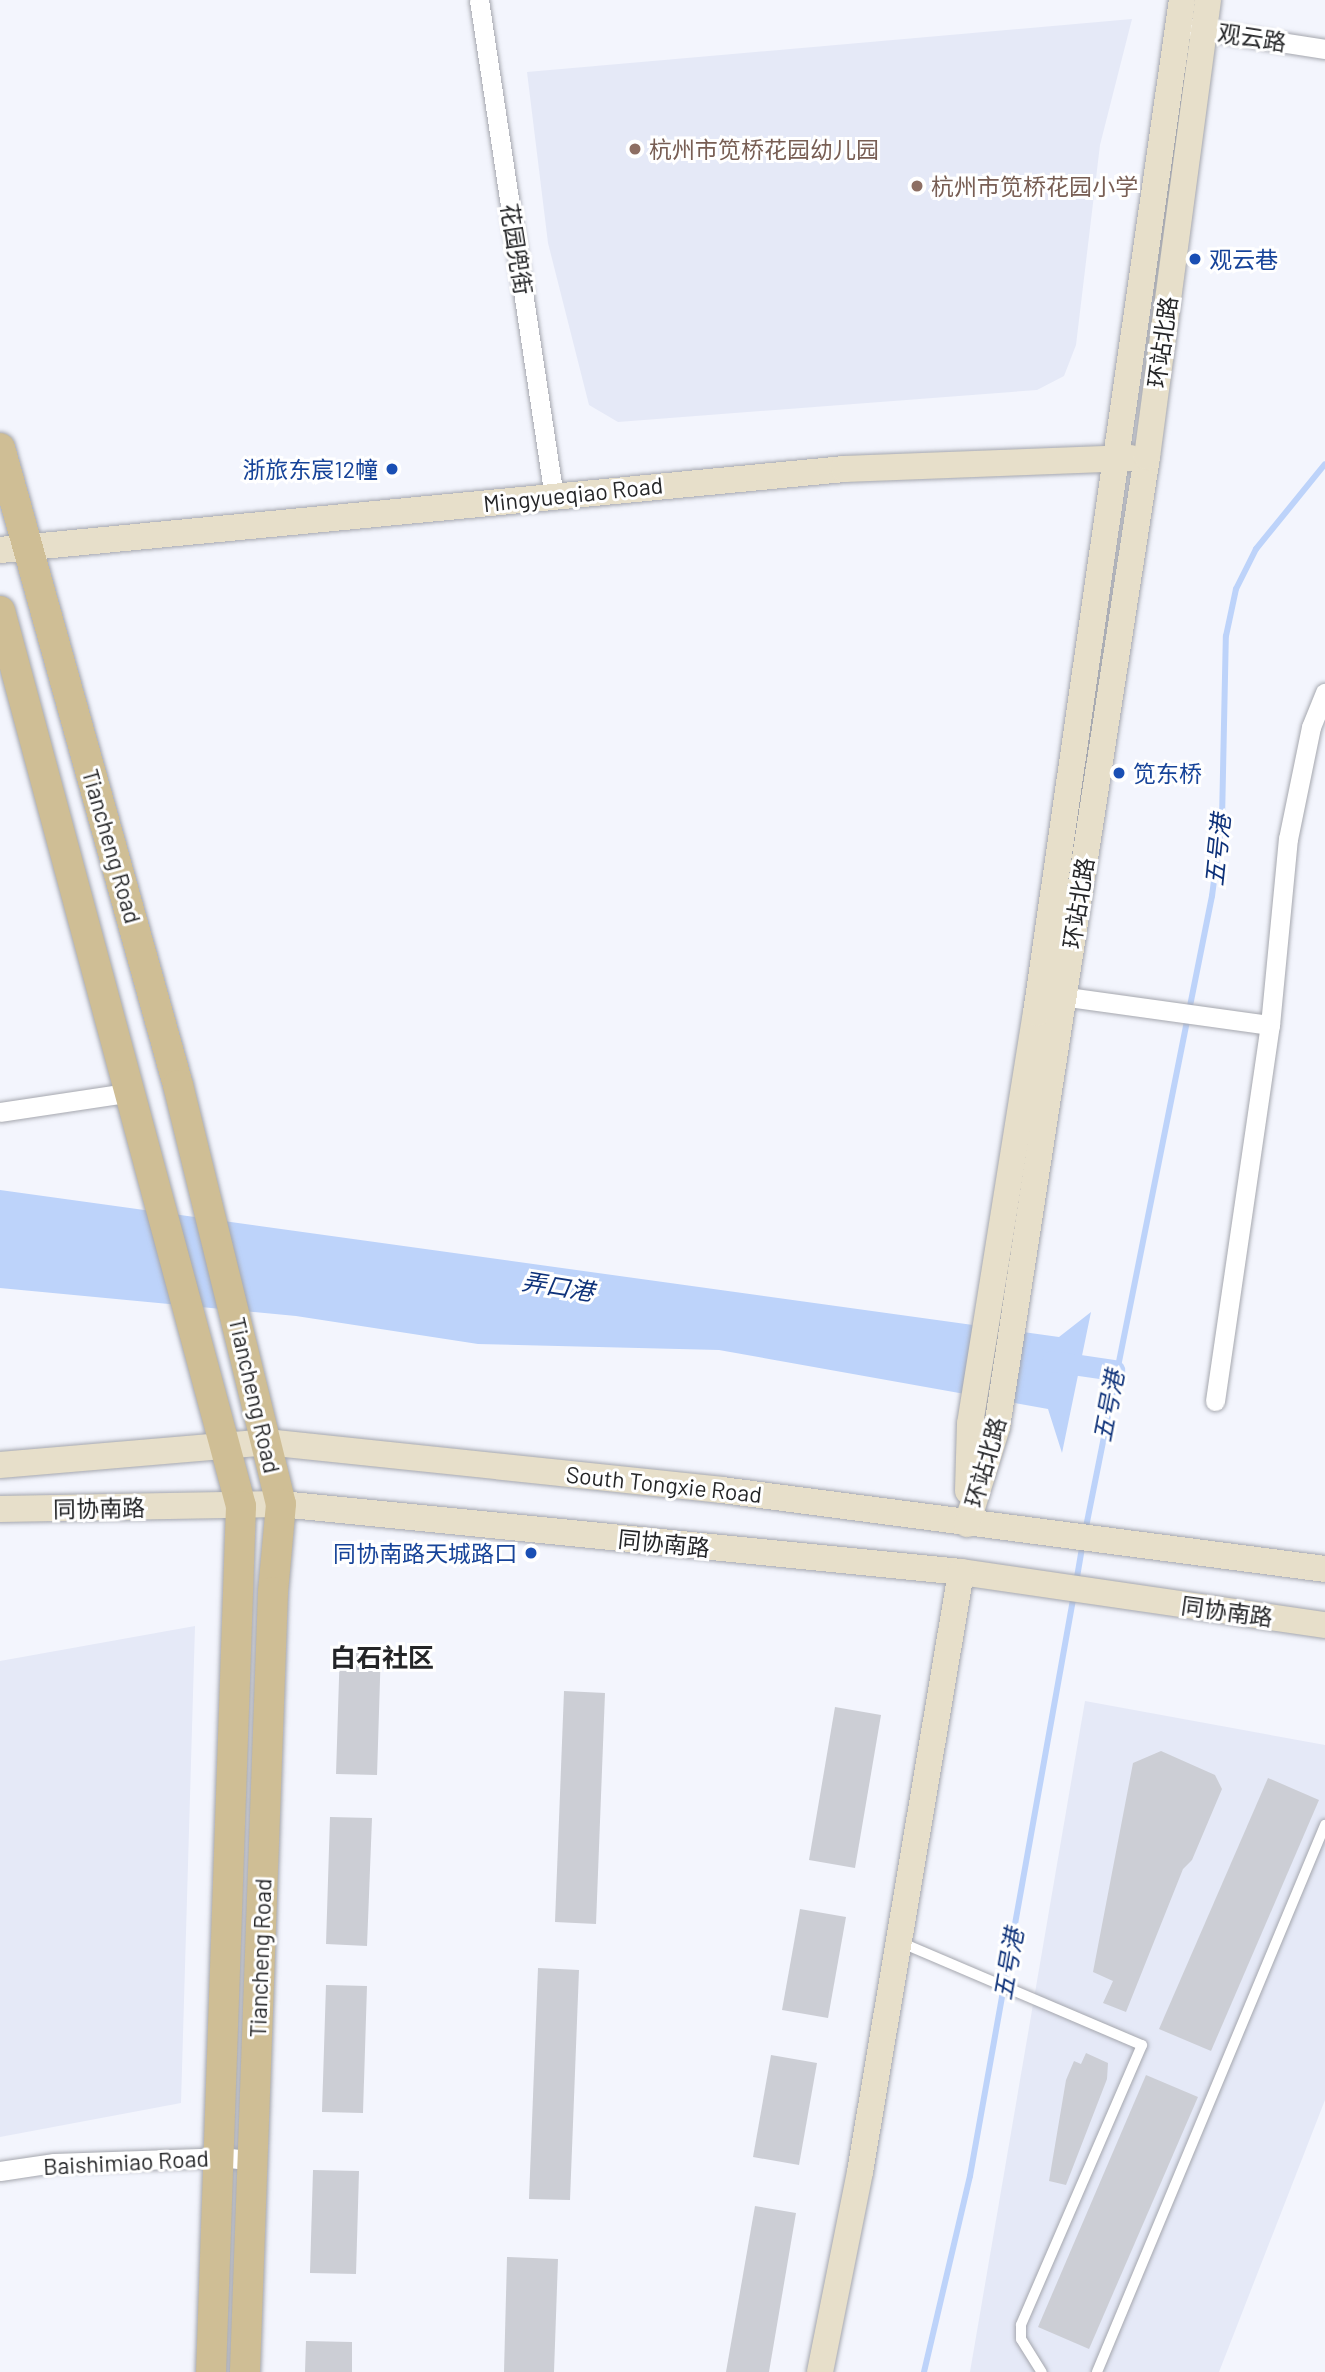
<!DOCTYPE html>
<meta charset="utf-8">
<style>
body{margin:0}
#map{position:relative;width:1325px;height:2372px;overflow:hidden;background:#f3f5fd;font-family:Barlow,"Noto Sans SC",sans-serif}
div>[style]{position:absolute}
.built>*{inset:0;background:#e5e9f7}
.water>*{inset:0;background:#bdd3fa}
.stream>*{height:6px;margin:-3px;padding:0 3px;transform-origin:3px;border-radius:3px;background:#bdd3fa}
.canal>*{height:21px;margin:-10.5px;padding:0 10.5px;transform-origin:10.5px;border-radius:10.5px;background:#bdd3fa}
.building>*{inset:0;background:#ccced5}
.roads{filter:drop-shadow(0 0 2px #a5a7ae) drop-shadow(0 0 2px #a5a7ae)}
.lane>*{height:10px;margin:-5px;padding:0 5px;transform-origin:5px;border-radius:5px;background:#fff}
.street>*{height:19px;margin:-9.5px;padding:0 9.5px;transform-origin:9.5px;border-radius:9.5px;background:#fff}
.secondary>*{height:26px;margin:-13px;padding:0 13px;transform-origin:13px;border-radius:13px;background:#e7dfca}
.primary>*{height:30px;margin:-15px;padding:0 15px;transform-origin:15px;border-radius:15px;background:#cfbe95}
.dots>*{width:19px;height:19px;translate:-50% -50%;box-sizing:border-box;border:4px solid #fff;border-radius:50%}
span{translate:-50% -50%;white-space:nowrap;text-align:center;line-height:1.15;-webkit-text-stroke:6px #fff;paint-order:stroke}
.street-label{font-size:23px;color:#242527}
.education-label{font-size:23px;color:#785e54}
.left{translate:0 -50%;text-align:left}
.transit-label{font-size:23px;color:#164399}
.right{translate:-100% -50%;text-align:right}
.water-label{font-size:24px;color:#0d3179;font-style:italic}
.quarter-label{font-size:26px;color:#242527;font-weight:700}
</style>
<div id="map">
<div class="built">
<div style="clip-path:polygon(1132px 19px,1100px 145px,1076px 345px,1064px 376px,1037px 390px,618px 422px,589px 405px,548px 243px,527px 72px)"></div>
<div style="clip-path:polygon(195px 1626px,181px 2103px,0 2137px,0 1661px)"></div>
<div style="clip-path:polygon(1085px 1701px,1325px 1745px,1325px 2100px,1219px 2372px,970px 2372px)"></div>
</div>
<div class="water">
<div style="clip-path:polygon(0 1190px,1059px 1337px,1091px 1312px,1062px 1453px,1048px 1409px,719px 1350px,478px 1344px,296px 1316px,0 1288px)"></div>
</div>
<div class="stream">
<div style="left:1085px;top:1532px;width:649px;rotate:-78.71deg"></div>
<div style="left:1212px;top:896px;width:77px;rotate:-82.5deg"></div>
<div style="left:1222px;top:820px;width:184px;rotate:-88.8deg"></div>
<div style="left:1226px;top:636px;width:48px;rotate:-78deg"></div>
<div style="left:1236px;top:589px;width:45px;rotate:-63.4deg"></div>
<div style="left:1256px;top:549px;width:109px;rotate:-50.9deg"></div>
<div style="left:1076px;top:1583px;width:42px;rotate:-80.3deg"></div>
<div style="left:924px;top:2372px;width:201px;rotate:-76.8deg"></div>
<div style="left:970px;top:2176px;width:591px;rotate:-79.87deg"></div>
</div>
<div class="canal">
<div style="left:1052px;top:1361px;width:63px;rotate:8.3deg"></div>
</div>
<div class="building">
<div style="clip-path:polygon(340px 1646px,381px 1647px,377px 1775px,336px 1774px)"></div>
<div style="clip-path:polygon(564px 1691px,605px 1693px,596px 1924px,555px 1922px)"></div>
<div style="clip-path:polygon(835px 1707px,881px 1715px,855px 1868px,809px 1860px)"></div>
<div style="clip-path:polygon(1161px 1751px,1215px 1775px,1222px 1789px,1192px 1860px,1183px 1869px,1126px 2012px,1103px 2003px,1113px 1981px,1093px 1972px,1133px 1763px)"></div>
<div style="clip-path:polygon(1268px 1778px,1319px 1800px,1211px 2051px,1159px 2029px)"></div>
<div style="clip-path:polygon(330px 1817px,372px 1818px,367px 1946px,326px 1944px)"></div>
<div style="clip-path:polygon(800px 1909px,846px 1917px,828px 2018px,782px 2010px)"></div>
<div style="clip-path:polygon(538px 1968px,579px 1970px,570px 2200px,529px 2199px)"></div>
<div style="clip-path:polygon(326px 1985px,367px 1986px,363px 2113px,322px 2112px)"></div>
<div style="clip-path:polygon(1086px 2053px,1108px 2063px,1107px 2079px,1066px 2185px,1049px 2181px,1066px 2080px,1074px 2061px,1081px 2064px)"></div>
<div style="clip-path:polygon(771px 2055px,817px 2063px,799px 2165px,753px 2157px)"></div>
<div style="clip-path:polygon(1146px 2075px,1198px 2097px,1089px 2349px,1038px 2327px)"></div>
<div style="clip-path:polygon(313px 2170px,359px 2171px,356px 2274px,310px 2273px)"></div>
<div style="clip-path:polygon(755px 2206px,796px 2213px,769px 2372px,726px 2372px)"></div>
<div style="clip-path:polygon(507px 2257px,558px 2259px,554px 2372px,504px 2372px)"></div>
<div style="clip-path:polygon(306px 2341px,352px 2342px,352px 2372px,305px 2372px)"></div>
</div>
<div class="roads">
<div class="lane">
<div style="left:900px;top:1942px;width:263px;rotate:23.1deg"></div>
<div style="left:1142px;top:2045px;width:305px;rotate:113.4deg"></div>
<div style="left:1021px;top:2325px;width:14px;rotate:90deg"></div>
<div style="left:1021px;top:2339px;width:39px;rotate:58deg"></div>
<div style="left:1097px;top:2372px;width:593px;rotate:-67.37deg"></div>
</div>
<div class="street">
<div style="left:479px;top:0;width:503px;rotate:81.42deg"></div>
<div style="left:1191px;top:28px;width:136px;rotate:8.9deg"></div>
<div style="left:1053px;top:995px;width:219px;rotate:7.9deg"></div>
<div style="left:0;top:1112px;width:134px;rotate:-8.6deg"></div>
<div style="left:1215px;top:1401px;width:380px;rotate:-81.7deg"></div>
<div style="left:1270px;top:1025px;width:187px;rotate:-84.5deg"></div>
<div style="left:1288px;top:839px;width:114px;rotate:-78.4deg"></div>
<div style="left:1311px;top:727px;width:37px;rotate:-68deg"></div>
<div style="left:0;top:2171px;width:55px;rotate:-8.4deg"></div>
<div style="left:54px;top:2163px;width:168px;rotate:-2deg"></div>
<div style="left:222px;top:2157px;width:31px;rotate:7deg"></div>
</div>
<div class="secondary">
<div style="left:0;top:550px;width:848px;rotate:-5.48deg"></div>
<div style="left:844px;top:469px;width:287px;rotate:-2.2deg"></div>
<div style="left:0;top:1465px;width:267px;rotate:-4.9deg"></div>
<div style="left:266px;top:1442px;width:459px;rotate:6deg"></div>
<div style="left:722px;top:1490px;width:608px;rotate:7.46deg"></div>
<div style="left:968px;top:1491px;width:67px;rotate:-88.3deg"></div>
<div style="left:970px;top:1424px;width:416px;rotate:-80.9deg"></div>
<div style="left:1036px;top:1013px;width:1023px;rotate:-81.8deg"></div>
<div style="left:0;top:1509px;width:281px;rotate:-1deg"></div>
<div style="left:281px;top:1504px;width:683px;rotate:5.71deg"></div>
<div style="left:961px;top:1572px;width:368px;rotate:8.3deg"></div>
<div style="left:967px;top:1524px;width:102px;rotate:-72.8deg"></div>
<div style="left:997px;top:1427px;width:982px;rotate:-81.21deg"></div>
<div style="left:1147px;top:457px;width:461px;rotate:-82.4deg"></div>
<div style="left:820px;top:2372px;width:204px;rotate:-78.7deg"></div>
<div style="left:860px;top:2172px;width:608px;rotate:-80.44deg"></div>
</div>
<div class="primary">
<div style="left:0;top:448px;width:661px;rotate:74.39deg"></div>
<div style="left:178px;top:1085px;width:431px;rotate:76.2deg"></div>
<div style="left:281px;top:1504px;width:88px;rotate:95.2deg"></div>
<div style="left:273px;top:1592px;width:781px;rotate:92.06deg"></div>
<div style="left:0;top:611px;width:927px;rotate:74.93deg"></div>
<div style="left:241px;top:1506px;width:867px;rotate:91.98deg"></div>
</div>
</div>
<div class="dots">
<div style="left:635px;top:149px;background:#8d6e63"></div>
<div style="left:917px;top:186px;background:#8d6e63"></div>
<div style="left:1195px;top:259px;background:#1a4fb4"></div>
<div style="left:392px;top:469px;background:#1a4fb4"></div>
<div style="left:1119px;top:773px;background:#1a4fb4"></div>
<div style="left:531px;top:1553px;background:#1a4fb4"></div>
</div>
<div class="street-label">
<span style="left:1252px;top:37px;rotate:9deg">观云路</span>
<span style="left:517px;top:249px;rotate:81deg">花园兜街</span>
<span style="left:1162px;top:342px;rotate:-82deg">环站北路</span>
<span style="left:573px;top:494px;rotate:-6deg">Mingyueqiao Road</span>
<span style="left:112px;top:846px;rotate:74deg">Tiancheng Road</span>
<span style="left:1078px;top:903px;rotate:-81deg">环站北路</span>
<span style="left:255px;top:1395px;rotate:77deg">Tiancheng Road</span>
<span style="left:985px;top:1462px;rotate:-74deg">环站北路</span>
<span style="left:664px;top:1484px;rotate:6deg">South Tongxie Road</span>
<span style="left:99px;top:1508px;rotate:-1deg">同协南路</span>
<span style="left:664px;top:1543px;rotate:6deg">同协南路</span>
<span style="left:1227px;top:1611px;rotate:8deg">同协南路</span>
<span style="left:260px;top:1958px;rotate:-88deg">Tiancheng Road</span>
<span style="left:126px;top:2162px;rotate:-3deg">Baishimiao Road</span>
</div>
<div class="education-label">
<span class="left" style="left:649px;top:149px">杭州市笕桥花园幼儿园</span>
<span class="left" style="left:931px;top:186px">杭州市笕桥花园小学</span>
</div>
<div class="transit-label">
<span class="left" style="left:1209px;top:259px">观云巷</span>
<span class="right" style="left:378px;top:469px">浙旅东宸12幢</span>
<span class="left" style="left:1133px;top:773px">笕东桥</span>
<span class="right" style="left:517px;top:1553px">同协南路天城路口</span>
</div>
<div class="water-label">
<span style="left:1217px;top:850px;rotate:-84deg">五号港</span>
<span style="left:558px;top:1286px;rotate:9deg">弄口港</span>
<span style="left:1108px;top:1406px;rotate:-79deg">五号港</span>
<span style="left:1008px;top:1964px;rotate:-80deg">五号港</span>
</div>
<div class="quarter-label">
<span style="left:382px;top:1657px">白石社区</span>
</div>
</div>
